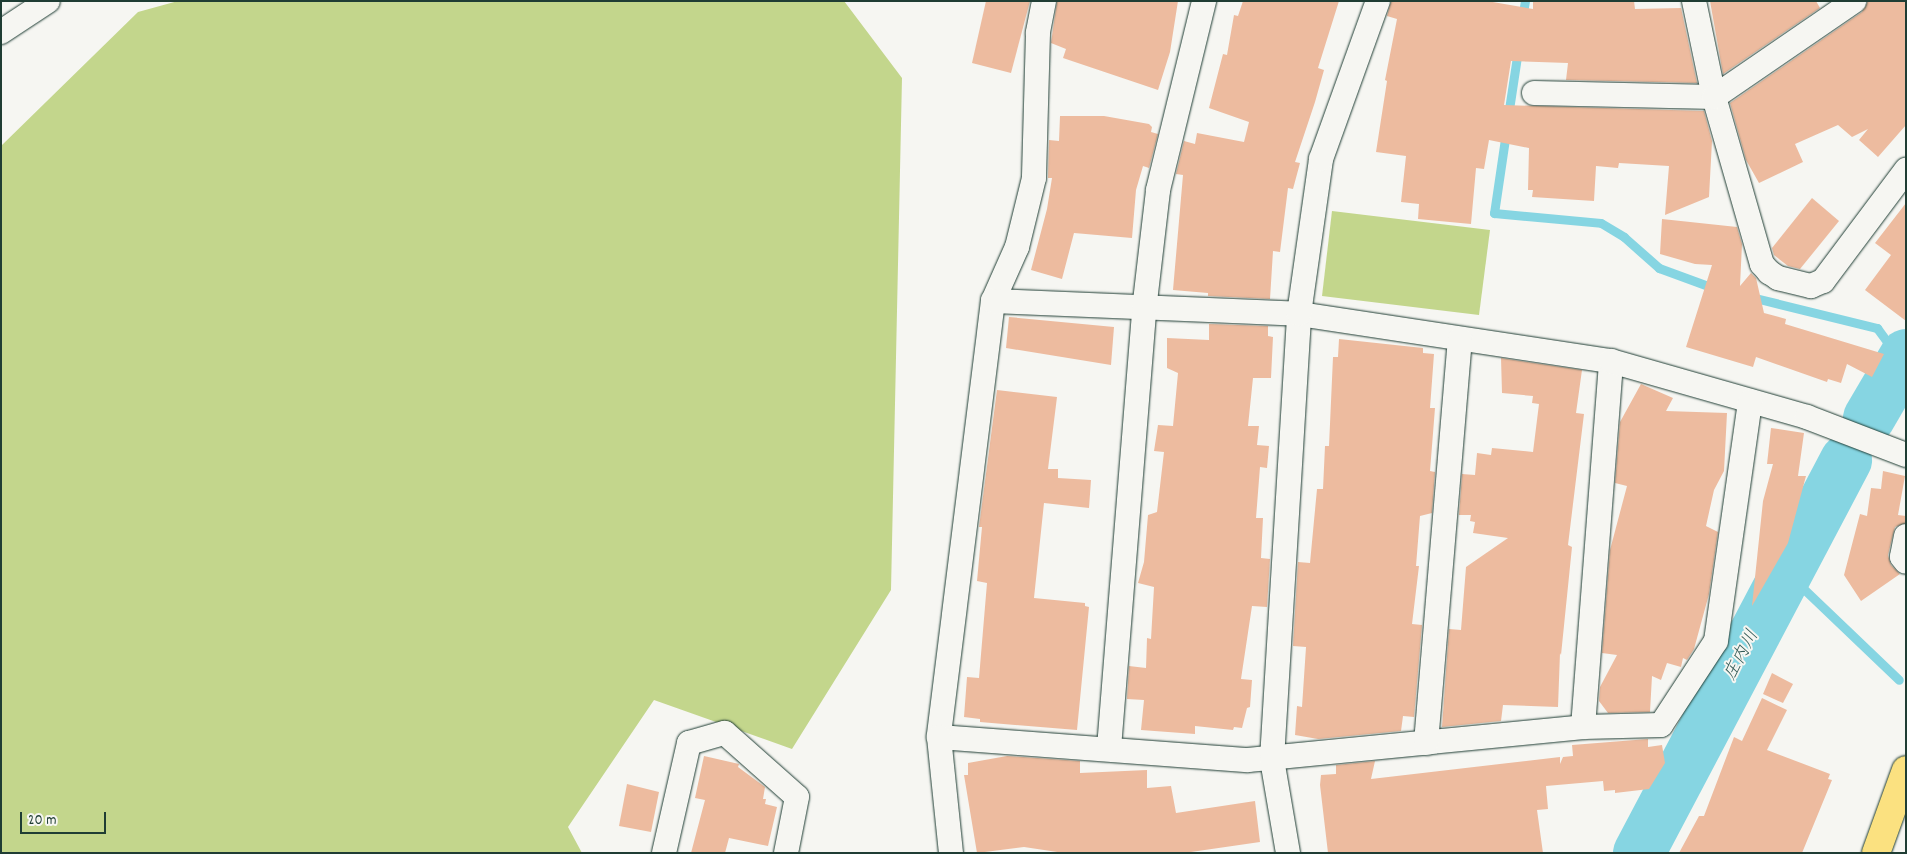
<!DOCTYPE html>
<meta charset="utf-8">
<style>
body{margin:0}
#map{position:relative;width:1907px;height:854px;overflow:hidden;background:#f6f6f2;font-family:Dekko,"Klee One",sans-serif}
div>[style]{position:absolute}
.green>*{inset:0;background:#c3d68c}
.stream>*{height:9px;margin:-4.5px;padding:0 4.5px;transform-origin:4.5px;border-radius:4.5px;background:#86d5e2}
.river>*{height:52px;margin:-26px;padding:0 26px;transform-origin:26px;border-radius:26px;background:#86d5e2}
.building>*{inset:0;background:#edbb9f}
.roads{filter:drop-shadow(0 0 1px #1f3d34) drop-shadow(0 0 1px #1f3d34)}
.minor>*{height:24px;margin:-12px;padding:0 12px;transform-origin:12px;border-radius:12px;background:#f6f6f2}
.trunk>*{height:28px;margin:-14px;padding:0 14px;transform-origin:14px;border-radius:14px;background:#fbe180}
span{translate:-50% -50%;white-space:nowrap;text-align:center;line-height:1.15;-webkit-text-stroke:4px #f6f6f2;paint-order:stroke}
.water-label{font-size:18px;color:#345b57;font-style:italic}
.frame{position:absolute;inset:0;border:2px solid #1f3d34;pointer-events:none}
.scale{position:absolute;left:20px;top:812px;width:86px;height:22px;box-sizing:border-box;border:2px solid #1f3d34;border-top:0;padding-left:6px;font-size:15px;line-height:18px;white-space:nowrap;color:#1f3d34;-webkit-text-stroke:4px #f6f6f2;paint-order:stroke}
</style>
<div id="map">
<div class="green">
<div style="clip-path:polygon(178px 1px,844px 1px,902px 78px,891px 590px,792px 749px,654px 700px,568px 827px,582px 853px,1px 853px,1px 146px,138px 12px)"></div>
<div style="clip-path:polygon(1332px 211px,1490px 230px,1479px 315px,1322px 296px)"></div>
</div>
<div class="stream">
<div style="left:1522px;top:18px;width:17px;rotate:-80deg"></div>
<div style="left:1508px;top:116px;width:67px;rotate:-81.4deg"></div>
<div style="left:1506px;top:132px;width:82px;rotate:98.4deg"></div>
<div style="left:1494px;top:213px;width:107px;rotate:5.3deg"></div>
<div style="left:1601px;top:223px;width:27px;rotate:31deg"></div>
<div style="left:1624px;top:237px;width:47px;rotate:41.5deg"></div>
<div style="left:1659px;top:268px;width:61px;rotate:20.2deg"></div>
<div style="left:1751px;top:297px;width:130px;rotate:13.8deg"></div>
<div style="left:1877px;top:328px;width:42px;rotate:53.7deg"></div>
<div style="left:1786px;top:572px;width:156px;rotate:43.7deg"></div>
</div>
<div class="river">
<div style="left:1869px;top:418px;width:73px;rotate:-59.6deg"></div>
<div style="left:1639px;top:853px;width:444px;rotate:-62.2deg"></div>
</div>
<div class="building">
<div style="clip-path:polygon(986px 1px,1030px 1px,1011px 73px,972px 63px)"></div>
<div style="clip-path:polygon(1057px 1px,1178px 1px,1170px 52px,1158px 90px,1063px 58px,1066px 49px,1051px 43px)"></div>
<div style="clip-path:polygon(1243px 1px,1339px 1px,1318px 68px,1324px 70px,1315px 102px,1295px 162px,1300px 163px,1293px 189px,1288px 188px,1280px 252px,1273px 251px,1270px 299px,1208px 296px,1208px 293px,1173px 290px,1183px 175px,1176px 174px,1184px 141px,1195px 144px,1197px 133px,1244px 142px,1249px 122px,1209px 108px,1223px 54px,1227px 55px,1234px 15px,1238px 16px)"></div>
<div style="clip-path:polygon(1391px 1px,1487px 1px,1533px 9px,1533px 1px,1634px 1px,1635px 9px,1681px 8px,1697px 83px,1566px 80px,1568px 63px,1511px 61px,1504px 105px,1704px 111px,1712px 141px,1709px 197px,1665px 215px,1669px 166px,1619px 163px,1618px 168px,1596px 166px,1594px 201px,1532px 197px,1533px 190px,1528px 190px,1529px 148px,1489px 140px,1484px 169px,1476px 168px,1471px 224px,1418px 219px,1419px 204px,1401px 202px,1406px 156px,1376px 152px,1387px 81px,1385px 80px,1397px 19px,1387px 16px)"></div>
<div style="clip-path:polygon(1710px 1px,1816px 1px,1820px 8px,1723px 74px)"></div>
<div style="clip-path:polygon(1868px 1px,1906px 1px,1906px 125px,1878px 157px,1859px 140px,1868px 129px,1852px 137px,1838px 125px,1795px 144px,1803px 162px,1759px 183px,1746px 160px,1730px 103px,1862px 12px)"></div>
<div style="clip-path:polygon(1060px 116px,1104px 116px,1149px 124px,1152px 127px,1151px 132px,1158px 134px,1149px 168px,1143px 166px,1136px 190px,1132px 238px,1074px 233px,1062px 279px,1031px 270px,1047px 209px,1052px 178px,1048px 178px,1049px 140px,1059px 141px)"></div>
<div style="clip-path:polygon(1812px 198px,1839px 221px,1800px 269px,1788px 266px,1774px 255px,1772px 248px)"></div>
<div style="clip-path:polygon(1906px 203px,1906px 321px,1865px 290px,1891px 255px,1875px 243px)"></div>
<div style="clip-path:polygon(1662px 219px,1737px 227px,1742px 244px,1740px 286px,1751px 273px,1756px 278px,1764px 313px,1786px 319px,1785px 324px,1884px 354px,1872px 377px,1847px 364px,1841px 383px,1828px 379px,1827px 382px,1756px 357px,1753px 367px,1686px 347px,1712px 265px,1695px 264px,1660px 254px)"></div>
<div style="clip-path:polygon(1009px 317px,1114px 327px,1111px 365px,1006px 348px)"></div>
<div style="clip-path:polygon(1209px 324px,1268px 326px,1268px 336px,1273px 337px,1271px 378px,1253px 378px,1248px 426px,1259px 426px,1257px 445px,1269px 446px,1267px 468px,1260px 467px,1256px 518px,1263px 518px,1261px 558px,1270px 559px,1267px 607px,1252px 606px,1241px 679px,1252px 680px,1250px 707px,1247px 708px,1242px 728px,1234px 727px,1233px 730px,1195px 726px,1195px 734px,1141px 730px,1144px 700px,1127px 699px,1129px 666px,1146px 668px,1147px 638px,1151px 639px,1154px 587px,1138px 583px,1144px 562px,1148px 515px,1157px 512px,1164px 452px,1154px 451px,1158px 425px,1173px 426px,1178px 373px,1167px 368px,1167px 338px,1209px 340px)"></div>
<div style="clip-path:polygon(1339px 339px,1423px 348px,1423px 353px,1434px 354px,1430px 408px,1435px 408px,1430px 471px,1435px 472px,1432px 513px,1420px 516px,1416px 566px,1419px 566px,1412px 624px,1422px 625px,1414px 717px,1403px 716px,1401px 731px,1318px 739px,1295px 735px,1297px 706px,1302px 707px,1306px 647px,1293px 646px,1298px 562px,1310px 563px,1317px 489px,1323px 489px,1325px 446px,1329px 446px,1333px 357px,1338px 357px)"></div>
<div style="clip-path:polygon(1501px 358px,1582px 370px,1576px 413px,1584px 414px,1568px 545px,1572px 547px,1561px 655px,1560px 653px,1558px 707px,1503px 705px,1501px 721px,1442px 727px,1449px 629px,1461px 630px,1466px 567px,1508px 538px,1473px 533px,1475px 522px,1470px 521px,1471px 515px,1459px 515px,1462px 474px,1475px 475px,1477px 453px,1491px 455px,1492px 448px,1533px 452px,1539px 404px,1532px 403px,1533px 396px,1502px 393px)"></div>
<div style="clip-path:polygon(1641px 384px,1673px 398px,1666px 411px,1727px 413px,1724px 471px,1714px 490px,1706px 526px,1718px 532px,1709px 594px,1694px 649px,1687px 660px,1683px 658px,1681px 667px,1667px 663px,1661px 680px,1652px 676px,1650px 712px,1608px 713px,1599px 701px,1600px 687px,1617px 655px,1602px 653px,1610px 550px,1627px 486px,1615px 483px,1620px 422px)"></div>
<div style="clip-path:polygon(997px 390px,1057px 397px,1048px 469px,1058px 469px,1058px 478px,1091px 480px,1089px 508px,1044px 503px,1034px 598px,1085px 603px,1085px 606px,1089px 607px,1077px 730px,980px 722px,980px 719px,964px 717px,967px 677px,979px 678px,987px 583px,977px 581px,982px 527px,979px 527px)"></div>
<div style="clip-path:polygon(1771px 428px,1804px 433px,1798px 476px,1806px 476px,1788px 543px,1752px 606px,1763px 501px,1773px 464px,1767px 464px)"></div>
<div style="clip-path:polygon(1883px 471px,1905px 476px,1898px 515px,1906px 516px,1906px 523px,1895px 527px,1888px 555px,1891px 565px,1900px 574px,1861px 601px,1844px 575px,1860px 514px,1867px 516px,1871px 488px,1881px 489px)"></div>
<div style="clip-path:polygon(1772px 673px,1793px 684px,1783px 703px,1763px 694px)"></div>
<div style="clip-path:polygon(1762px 698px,1787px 710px,1767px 750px,1830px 774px,1828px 779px,1832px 780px,1802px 853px,1679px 853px,1699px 816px,1704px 816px,1734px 737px,1742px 741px)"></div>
<div style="clip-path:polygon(1648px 739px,1648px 747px,1662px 745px,1665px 763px,1649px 789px,1615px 793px,1615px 790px,1604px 791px,1603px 781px,1546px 786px,1548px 809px,1537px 810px,1543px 853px,1328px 853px,1320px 785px,1321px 775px,1336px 774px,1336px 765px,1375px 761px,1371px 779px,1560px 757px,1560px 764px,1563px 757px,1573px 756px,1572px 745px)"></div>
<div style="clip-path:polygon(704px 756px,739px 764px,738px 767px,765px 787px,763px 799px,766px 799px,765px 804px,777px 807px,768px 846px,729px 838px,725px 853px,691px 853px,705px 800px,695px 798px)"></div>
<div style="clip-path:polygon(1007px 756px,1080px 761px,1080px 773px,1147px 770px,1147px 788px,1171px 786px,1176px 813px,1255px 801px,1260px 842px,1184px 853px,1064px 853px,1024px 847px,977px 853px,964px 775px,968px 775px,968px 763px)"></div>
<div style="clip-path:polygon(627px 784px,659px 792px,651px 832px,619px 826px)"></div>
</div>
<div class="roads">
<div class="minor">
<div style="left:1044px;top:1px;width:33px;rotate:101deg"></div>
<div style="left:1038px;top:33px;width:145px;rotate:91.6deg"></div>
<div style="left:1034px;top:178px;width:71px;rotate:103.8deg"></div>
<div style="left:1017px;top:247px;width:59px;rotate:114deg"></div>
<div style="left:993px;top:301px;width:439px;rotate:97.1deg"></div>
<div style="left:939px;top:737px;width:310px;rotate:4.3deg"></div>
<div style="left:1248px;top:760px;width:337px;rotate:-5.6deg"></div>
<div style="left:1583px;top:727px;width:367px;rotate:-85.6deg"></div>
<div style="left:1694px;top:1px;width:98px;rotate:78.2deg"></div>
<div style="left:1714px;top:97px;width:174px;rotate:74deg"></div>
<div style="left:1762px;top:264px;width:11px;rotate:49deg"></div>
<div style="left:1769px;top:272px;width:11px;rotate:34deg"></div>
<div style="left:1778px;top:278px;width:34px;rotate:14deg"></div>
<div style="left:1811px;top:286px;width:13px;rotate:-23deg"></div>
<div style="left:1823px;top:281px;width:139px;rotate:-53.2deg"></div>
<div style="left:1px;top:32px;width:56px;rotate:-33.4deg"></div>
<div style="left:1534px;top:93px;width:180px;rotate:1.3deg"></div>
<div style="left:1714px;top:97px;width:170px;rotate:-34.4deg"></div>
<div style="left:993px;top:301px;width:306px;rotate:2.4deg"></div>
<div style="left:1299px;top:314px;width:316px;rotate:8.6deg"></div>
<div style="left:1611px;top:361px;width:204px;rotate:15.9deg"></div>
<div style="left:1807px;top:417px;width:106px;rotate:21deg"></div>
<div style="left:1906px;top:536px;width:21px;rotate:101deg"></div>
<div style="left:1902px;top:557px;width:6px;rotate:51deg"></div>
<div style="left:1583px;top:727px;width:78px;rotate:-1.5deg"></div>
<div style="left:1661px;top:725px;width:100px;rotate:-56.8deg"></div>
<div style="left:1716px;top:641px;width:242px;rotate:-81.9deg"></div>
<div style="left:939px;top:737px;width:117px;rotate:84.1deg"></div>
<div style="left:1426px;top:743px;width:405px;rotate:-85.2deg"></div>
<div style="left:1109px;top:748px;width:439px;rotate:-85.4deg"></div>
<div style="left:1144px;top:310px;width:121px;rotate:-83.3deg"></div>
<div style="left:1158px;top:190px;width:195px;rotate:-76.3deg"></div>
<div style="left:664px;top:853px;width:113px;rotate:-77.2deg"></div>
<div style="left:689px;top:743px;width:37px;rotate:-16deg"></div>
<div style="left:725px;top:733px;width:96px;rotate:41.6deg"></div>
<div style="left:797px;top:797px;width:57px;rotate:101.1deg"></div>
<div style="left:1288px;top:853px;width:95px;rotate:-99.7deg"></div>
<div style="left:1272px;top:759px;width:446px;rotate:-86.5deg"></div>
<div style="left:1299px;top:314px;width:157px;rotate:-81.9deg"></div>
<div style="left:1321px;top:159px;width:168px;rotate:-70.2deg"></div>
</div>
<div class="trunk">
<div style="left:1876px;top:853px;width:88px;rotate:-70.1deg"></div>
</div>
</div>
<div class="water-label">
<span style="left:1743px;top:656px;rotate:-62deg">庄内川</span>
</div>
<div class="frame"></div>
<div class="scale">20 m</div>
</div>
